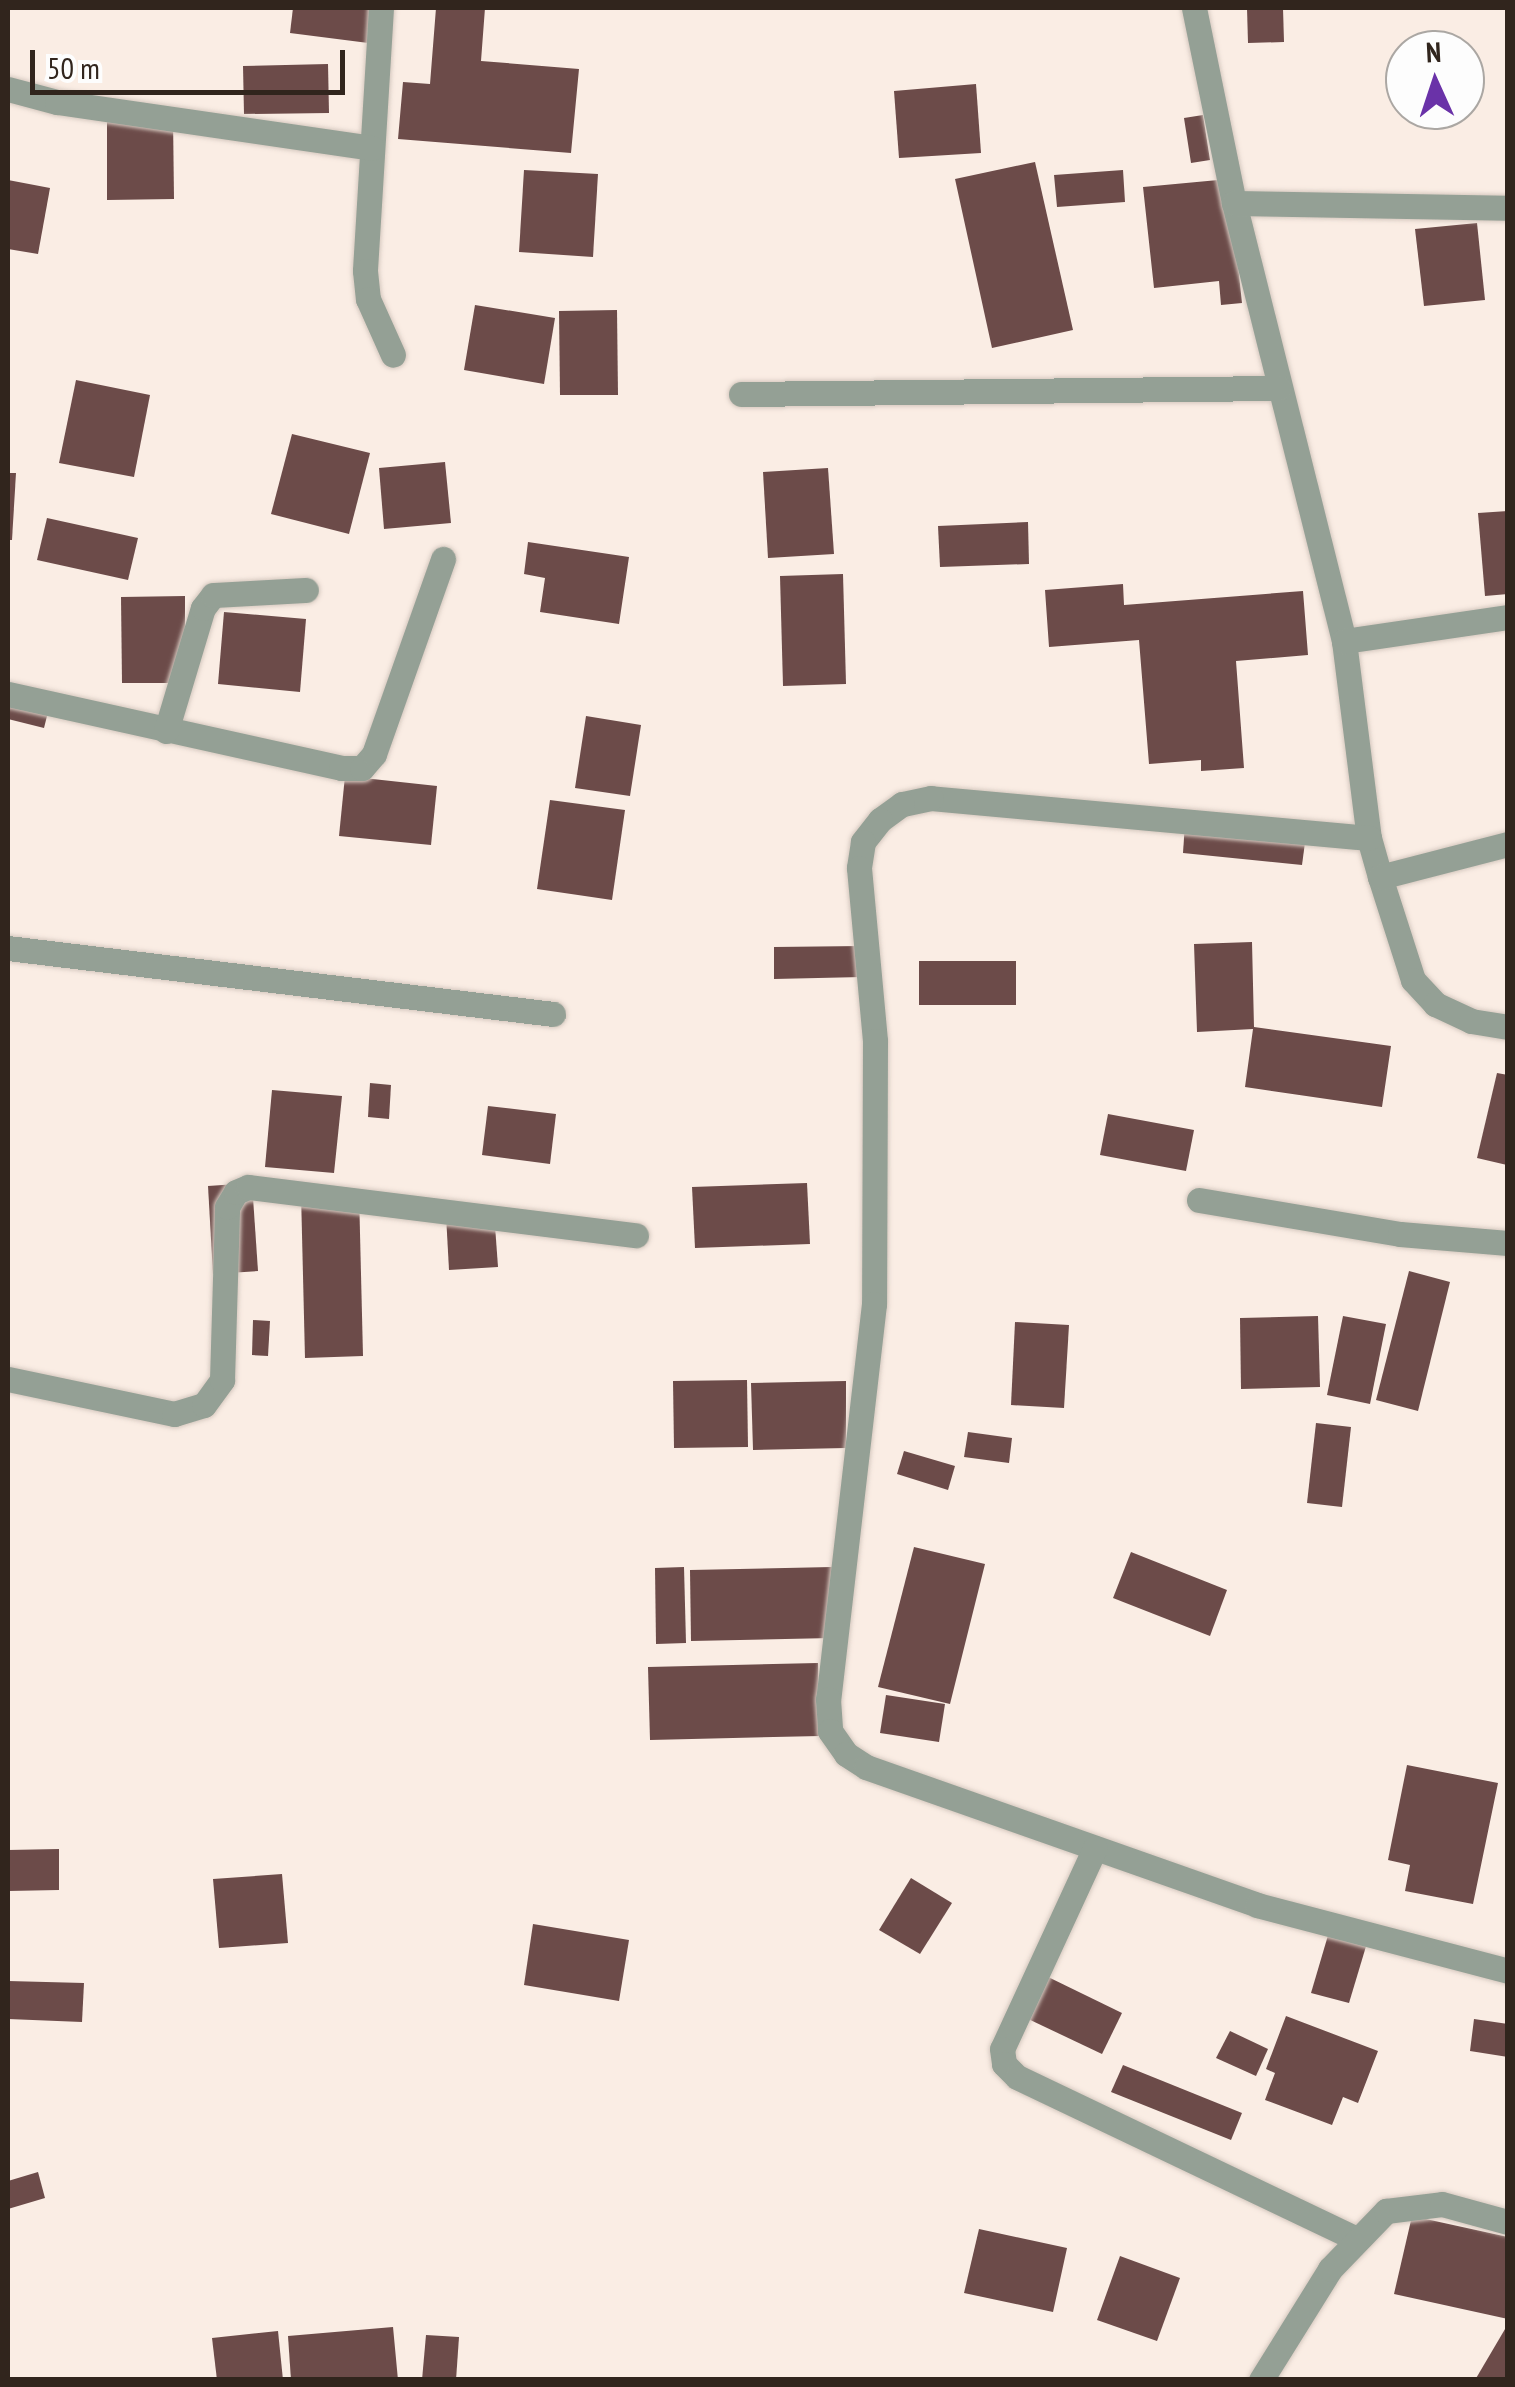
<!DOCTYPE html>
<style>
body{margin:0}
#map{position:relative;width:1515px;height:2387px;overflow:hidden;background:#faede4;font-family:"PT Sans Narrow",sans-serif}
div>[style]{position:absolute}
.building>*{inset:0;background:#6c4b49}
.roads{filter:drop-shadow(0 0 2px #d6c9c0) drop-shadow(0 0 2px #d6c9c0)}
.minor>*{height:25px;margin:-12.5px;padding:0 12.5px;transform-origin:12.5px;border-radius:12.5px;background:#94a095}
span{translate:-50% -50%;white-space:nowrap;text-align:center;line-height:1.15;-webkit-text-stroke:10px #fdfdfd;paint-order:stroke}
.frame{position:absolute;inset:0;border:10px solid #31251d;pointer-events:none}
.north{position:absolute;left:1385px;top:30px;width:100px;height:100px;box-sizing:border-box;background:#fdfdfd;border:2px solid #aba7a3;border-radius:50%;rotate:357deg;font-size:28px;font-weight:700;line-height:40px;text-align:center;color:#31251d}
.north::after{content:'';display:block;margin:auto;width:35px;height:45px;background:#6a32a8;clip-path:polygon(50% 0,100% 100%,50% 72%,0 100%)}
.scale{position:absolute;left:30px;top:50px;width:315px;height:45px;box-sizing:border-box;border:5px solid #31251d;border-top:0;padding-left:12px;font-size:30px;line-height:35px;white-space:nowrap;color:#31251d;-webkit-text-stroke:8px #fdfdfd;paint-order:stroke}
</style>
<div id="map">
<div class="building">
<div style="clip-path:polygon(293px 8px,389px 8px,384px 45px,290px 33px)"></div>
<div style="clip-path:polygon(436px 8px,485px 8px,481px 61px,579px 69px,571px 153px,398px 139px,403px 82px,430px 84px)"></div>
<div style="clip-path:polygon(1247px 8px,1283px 8px,1284px 42px,1248px 43px)"></div>
<div style="clip-path:polygon(328px 64px,329px 113px,244px 114px,243px 66px)"></div>
<div style="clip-path:polygon(976px 84px,981px 153px,899px 158px,894px 91px)"></div>
<div style="clip-path:polygon(1203px 115px,1210px 160px,1191px 163px,1184px 118px)"></div>
<div style="clip-path:polygon(107px 118px,173px 118px,174px 199px,107px 200px)"></div>
<div style="clip-path:polygon(1035px 162px,1073px 330px,992px 348px,955px 179px)"></div>
<div style="clip-path:polygon(524px 170px,598px 174px,593px 257px,519px 252px)"></div>
<div style="clip-path:polygon(1123px 170px,1125px 202px,1057px 207px,1054px 175px)"></div>
<div style="clip-path:polygon(1229px 179px,1242px 303px,1221px 305px,1219px 281px,1154px 288px,1143px 187px)"></div>
<div style="clip-path:polygon(8px 180px,50px 188px,38px 254px,8px 249px)"></div>
<div style="clip-path:polygon(1477px 223px,1485px 300px,1424px 306px,1415px 229px)"></div>
<div style="clip-path:polygon(475px 305px,555px 318px,544px 384px,464px 370px)"></div>
<div style="clip-path:polygon(617px 310px,618px 395px,560px 395px,559px 311px)"></div>
<div style="clip-path:polygon(76px 380px,150px 395px,134px 477px,59px 463px)"></div>
<div style="clip-path:polygon(292px 434px,370px 453px,349px 534px,271px 514px)"></div>
<div style="clip-path:polygon(445px 462px,451px 523px,384px 529px,379px 468px)"></div>
<div style="clip-path:polygon(828px 468px,834px 554px,768px 558px,763px 472px)"></div>
<div style="clip-path:polygon(8px 473px,16px 473px,12px 540px,8px 540px)"></div>
<div style="clip-path:polygon(1508px 511px,1508px 594px,1485px 596px,1478px 513px)"></div>
<div style="clip-path:polygon(47px 518px,138px 538px,128px 580px,37px 560px)"></div>
<div style="clip-path:polygon(1028px 522px,1029px 564px,940px 567px,938px 526px)"></div>
<div style="clip-path:polygon(528px 542px,629px 557px,619px 624px,540px 612px,545px 578px,524px 574px)"></div>
<div style="clip-path:polygon(843px 574px,846px 684px,783px 686px,780px 576px)"></div>
<div style="clip-path:polygon(1123px 584px,1124px 605px,1303px 591px,1308px 655px,1236px 661px,1244px 768px,1201px 771px,1201px 760px,1149px 764px,1139px 640px,1049px 647px,1045px 590px)"></div>
<div style="clip-path:polygon(185px 596px,185px 683px,122px 683px,121px 597px)"></div>
<div style="clip-path:polygon(224px 612px,306px 619px,300px 692px,218px 684px)"></div>
<div style="clip-path:polygon(8px 692px,50px 704px,44px 728px,8px 719px)"></div>
<div style="clip-path:polygon(586px 716px,641px 725px,630px 796px,575px 788px)"></div>
<div style="clip-path:polygon(345px 776px,437px 786px,431px 845px,339px 836px)"></div>
<div style="clip-path:polygon(550px 800px,625px 810px,612px 900px,537px 889px)"></div>
<div style="clip-path:polygon(1185px 823px,1306px 835px,1302px 865px,1183px 853px)"></div>
<div style="clip-path:polygon(1252px 942px,1254px 1027px,1391px 1046px,1382px 1107px,1245px 1087px,1253px 1029px,1197px 1032px,1194px 944px)"></div>
<div style="clip-path:polygon(862px 946px,862px 977px,774px 979px,774px 947px)"></div>
<div style="clip-path:polygon(919px 961px,1016px 961px,1016px 1005px,919px 1005px)"></div>
<div style="clip-path:polygon(1497px 1073px,1508px 1075px,1507px 1165px,1477px 1158px)"></div>
<div style="clip-path:polygon(370px 1083px,391px 1085px,389px 1119px,368px 1117px)"></div>
<div style="clip-path:polygon(272px 1090px,342px 1096px,334px 1173px,265px 1167px)"></div>
<div style="clip-path:polygon(488px 1106px,556px 1114px,550px 1164px,482px 1155px)"></div>
<div style="clip-path:polygon(1108px 1114px,1194px 1130px,1186px 1171px,1100px 1155px)"></div>
<div style="clip-path:polygon(252px 1183px,258px 1271px,213px 1274px,208px 1186px)"></div>
<div style="clip-path:polygon(807px 1183px,810px 1244px,695px 1248px,692px 1187px)"></div>
<div style="clip-path:polygon(359px 1192px,363px 1356px,305px 1358px,301px 1193px)"></div>
<div style="clip-path:polygon(494px 1212px,498px 1267px,449px 1270px,446px 1215px)"></div>
<div style="clip-path:polygon(1409px 1271px,1450px 1282px,1418px 1411px,1376px 1400px)"></div>
<div style="clip-path:polygon(1318px 1316px,1320px 1387px,1241px 1389px,1240px 1318px)"></div>
<div style="clip-path:polygon(1343px 1316px,1386px 1324px,1370px 1404px,1327px 1395px)"></div>
<div style="clip-path:polygon(253px 1320px,270px 1321px,268px 1356px,252px 1355px)"></div>
<div style="clip-path:polygon(1015px 1322px,1069px 1325px,1064px 1408px,1011px 1405px)"></div>
<div style="clip-path:polygon(747px 1380px,748px 1447px,674px 1448px,673px 1381px)"></div>
<div style="clip-path:polygon(846px 1381px,846px 1448px,753px 1450px,751px 1383px)"></div>
<div style="clip-path:polygon(1316px 1423px,1351px 1427px,1342px 1507px,1307px 1503px)"></div>
<div style="clip-path:polygon(968px 1432px,1012px 1438px,1009px 1463px,964px 1457px)"></div>
<div style="clip-path:polygon(904px 1451px,955px 1466px,948px 1490px,897px 1474px)"></div>
<div style="clip-path:polygon(914px 1547px,985px 1564px,950px 1704px,878px 1687px)"></div>
<div style="clip-path:polygon(1131px 1552px,1227px 1590px,1210px 1636px,1113px 1598px)"></div>
<div style="clip-path:polygon(684px 1567px,686px 1643px,656px 1644px,655px 1568px)"></div>
<div style="clip-path:polygon(832px 1567px,832px 1638px,691px 1641px,690px 1570px)"></div>
<div style="clip-path:polygon(818px 1663px,820px 1736px,650px 1740px,648px 1667px)"></div>
<div style="clip-path:polygon(886px 1695px,945px 1704px,939px 1742px,880px 1733px)"></div>
<div style="clip-path:polygon(1407px 1765px,1498px 1783px,1473px 1904px,1405px 1891px,1410px 1865px,1388px 1860px)"></div>
<div style="clip-path:polygon(59px 1849px,59px 1890px,8px 1891px,8px 1850px)"></div>
<div style="clip-path:polygon(282px 1874px,288px 1943px,219px 1948px,213px 1879px)"></div>
<div style="clip-path:polygon(911px 1878px,952px 1903px,920px 1954px,879px 1930px)"></div>
<div style="clip-path:polygon(533px 1924px,629px 1940px,619px 2001px,524px 1985px)"></div>
<div style="clip-path:polygon(1329px 1932px,1367px 1943px,1349px 2003px,1311px 1993px)"></div>
<div style="clip-path:polygon(1044px 1975px,1122px 2013px,1102px 2054px,1024px 2017px)"></div>
<div style="clip-path:polygon(8px 1981px,84px 1983px,82px 2022px,8px 2019px)"></div>
<div style="clip-path:polygon(1286px 2016px,1378px 2051px,1358px 2103px,1343px 2097px,1332px 2125px,1265px 2100px,1275px 2073px,1266px 2069px)"></div>
<div style="clip-path:polygon(1474px 2019px,1508px 2024px,1508px 2057px,1470px 2051px)"></div>
<div style="clip-path:polygon(1230px 2031px,1268px 2049px,1256px 2076px,1216px 2058px)"></div>
<div style="clip-path:polygon(1123px 2065px,1242px 2113px,1231px 2140px,1111px 2092px)"></div>
<div style="clip-path:polygon(38px 2172px,45px 2198px,8px 2209px,8px 2181px)"></div>
<div style="clip-path:polygon(1412px 2216px,1508px 2237px,1508px 2319px,1394px 2294px)"></div>
<div style="clip-path:polygon(979px 2229px,1067px 2248px,1053px 2312px,964px 2293px)"></div>
<div style="clip-path:polygon(1120px 2256px,1180px 2278px,1157px 2341px,1097px 2320px)"></div>
<div style="clip-path:polygon(1508px 2324px,1508px 2380px,1475px 2380px)"></div>
<div style="clip-path:polygon(393px 2327px,398px 2380px,291px 2380px,288px 2336px)"></div>
<div style="clip-path:polygon(278px 2331px,283px 2380px,217px 2380px,212px 2338px)"></div>
<div style="clip-path:polygon(426px 2335px,459px 2337px,456px 2380px,422px 2380px)"></div>
</div>
<div class="roads">
<div class="minor">
<div style="left:381px;top:8px;width:263px;rotate:93.5deg"></div>
<div style="left:365px;top:271px;width:28px;rotate:84deg"></div>
<div style="left:368px;top:299px;width:61px;rotate:65.9deg"></div>
<div style="left:1194px;top:8px;width:199px;rotate:78.4deg"></div>
<div style="left:1234px;top:203px;width:452px;rotate:75.9deg"></div>
<div style="left:1344px;top:641px;width:199px;rotate:82.8deg"></div>
<div style="left:1369px;top:838px;width:41px;rotate:74.2deg"></div>
<div style="left:1380px;top:877px;width:108px;rotate:72.2deg"></div>
<div style="left:1413px;top:980px;width:33px;rotate:47deg"></div>
<div style="left:1435px;top:1004px;width:40px;rotate:25deg"></div>
<div style="left:1471px;top:1021px;width:37px;rotate:9deg"></div>
<div style="left:8px;top:89px;width:51px;rotate:14.9deg"></div>
<div style="left:57px;top:102px;width:318px;rotate:8.3deg"></div>
<div style="left:1234px;top:203px;width:274px;rotate:1deg"></div>
<div style="left:741px;top:394px;width:538px;rotate:-0.64deg"></div>
<div style="left:1344px;top:641px;width:166px;rotate:-8.3deg"></div>
<div style="left:8px;top:694px;width:341px;rotate:12.5deg"></div>
<div style="left:341px;top:768px;width:21px"></div>
<div style="left:362px;top:768px;width:18px;rotate:-49deg"></div>
<div style="left:374px;top:754px;width:207px;rotate:-70.5deg"></div>
<div style="left:166px;top:731px;width:128px;rotate:-73.3deg"></div>
<div style="left:203px;top:608px;width:16px;rotate:-52deg"></div>
<div style="left:213px;top:595px;width:93px;rotate:-3.1deg"></div>
<div style="left:1369px;top:838px;width:440px;rotate:-174.8deg"></div>
<div style="left:931px;top:798px;width:30px;rotate:168deg"></div>
<div style="left:902px;top:804px;width:27px;rotate:144deg"></div>
<div style="left:880px;top:820px;width:28px;rotate:128deg"></div>
<div style="left:863px;top:842px;width:26px;rotate:99deg"></div>
<div style="left:859px;top:868px;width:174px;rotate:84.7deg"></div>
<div style="left:875px;top:1041px;width:263px;rotate:90.2deg"></div>
<div style="left:874px;top:1304px;width:398px;rotate:96.6deg"></div>
<div style="left:828px;top:1699px;width:32px;rotate:86deg"></div>
<div style="left:830px;top:1731px;width:28px;rotate:55deg"></div>
<div style="left:846px;top:1754px;width:24px;rotate:33deg"></div>
<div style="left:866px;top:1767px;width:415px;rotate:19.4deg"></div>
<div style="left:1257px;top:1905px;width:260px;rotate:14.7deg"></div>
<div style="left:1380px;top:877px;width:132px;rotate:-14.5deg"></div>
<div style="left:8px;top:948px;width:549px;rotate:6.9deg"></div>
<div style="left:1199px;top:1200px;width:204px;rotate:9.6deg"></div>
<div style="left:1400px;top:1234px;width:108px;rotate:4.8deg"></div>
<div style="left:8px;top:1379px;width:170px;rotate:11.9deg"></div>
<div style="left:174px;top:1414px;width:31px;rotate:-17deg"></div>
<div style="left:204px;top:1405px;width:31px;rotate:-54deg"></div>
<div style="left:222px;top:1380px;width:173px;rotate:-88.3deg"></div>
<div style="left:227px;top:1207px;width:17px;rotate:-59deg"></div>
<div style="left:236px;top:1192px;width:13px;rotate:-23deg"></div>
<div style="left:248px;top:1187px;width:391px;rotate:7.1deg"></div>
<div style="left:1095px;top:1848px;width:221px;rotate:114.8deg"></div>
<div style="left:1002px;top:2049px;width:15px;rotate:82deg"></div>
<div style="left:1004px;top:2064px;width:18px;rotate:45deg"></div>
<div style="left:1017px;top:2077px;width:376px;rotate:25.5deg"></div>
<div style="left:1261px;top:2380px;width:131px;rotate:-58.1deg"></div>
<div style="left:1330px;top:2269px;width:81px;rotate:-46deg"></div>
<div style="left:1386px;top:2211px;width:56px;rotate:-7.1deg"></div>
<div style="left:1442px;top:2204px;width:68px;rotate:15.3deg"></div>
</div>
</div>
<div class="frame"></div>
<div class="north">N</div>
<div class="scale">50 m</div>
</div>
